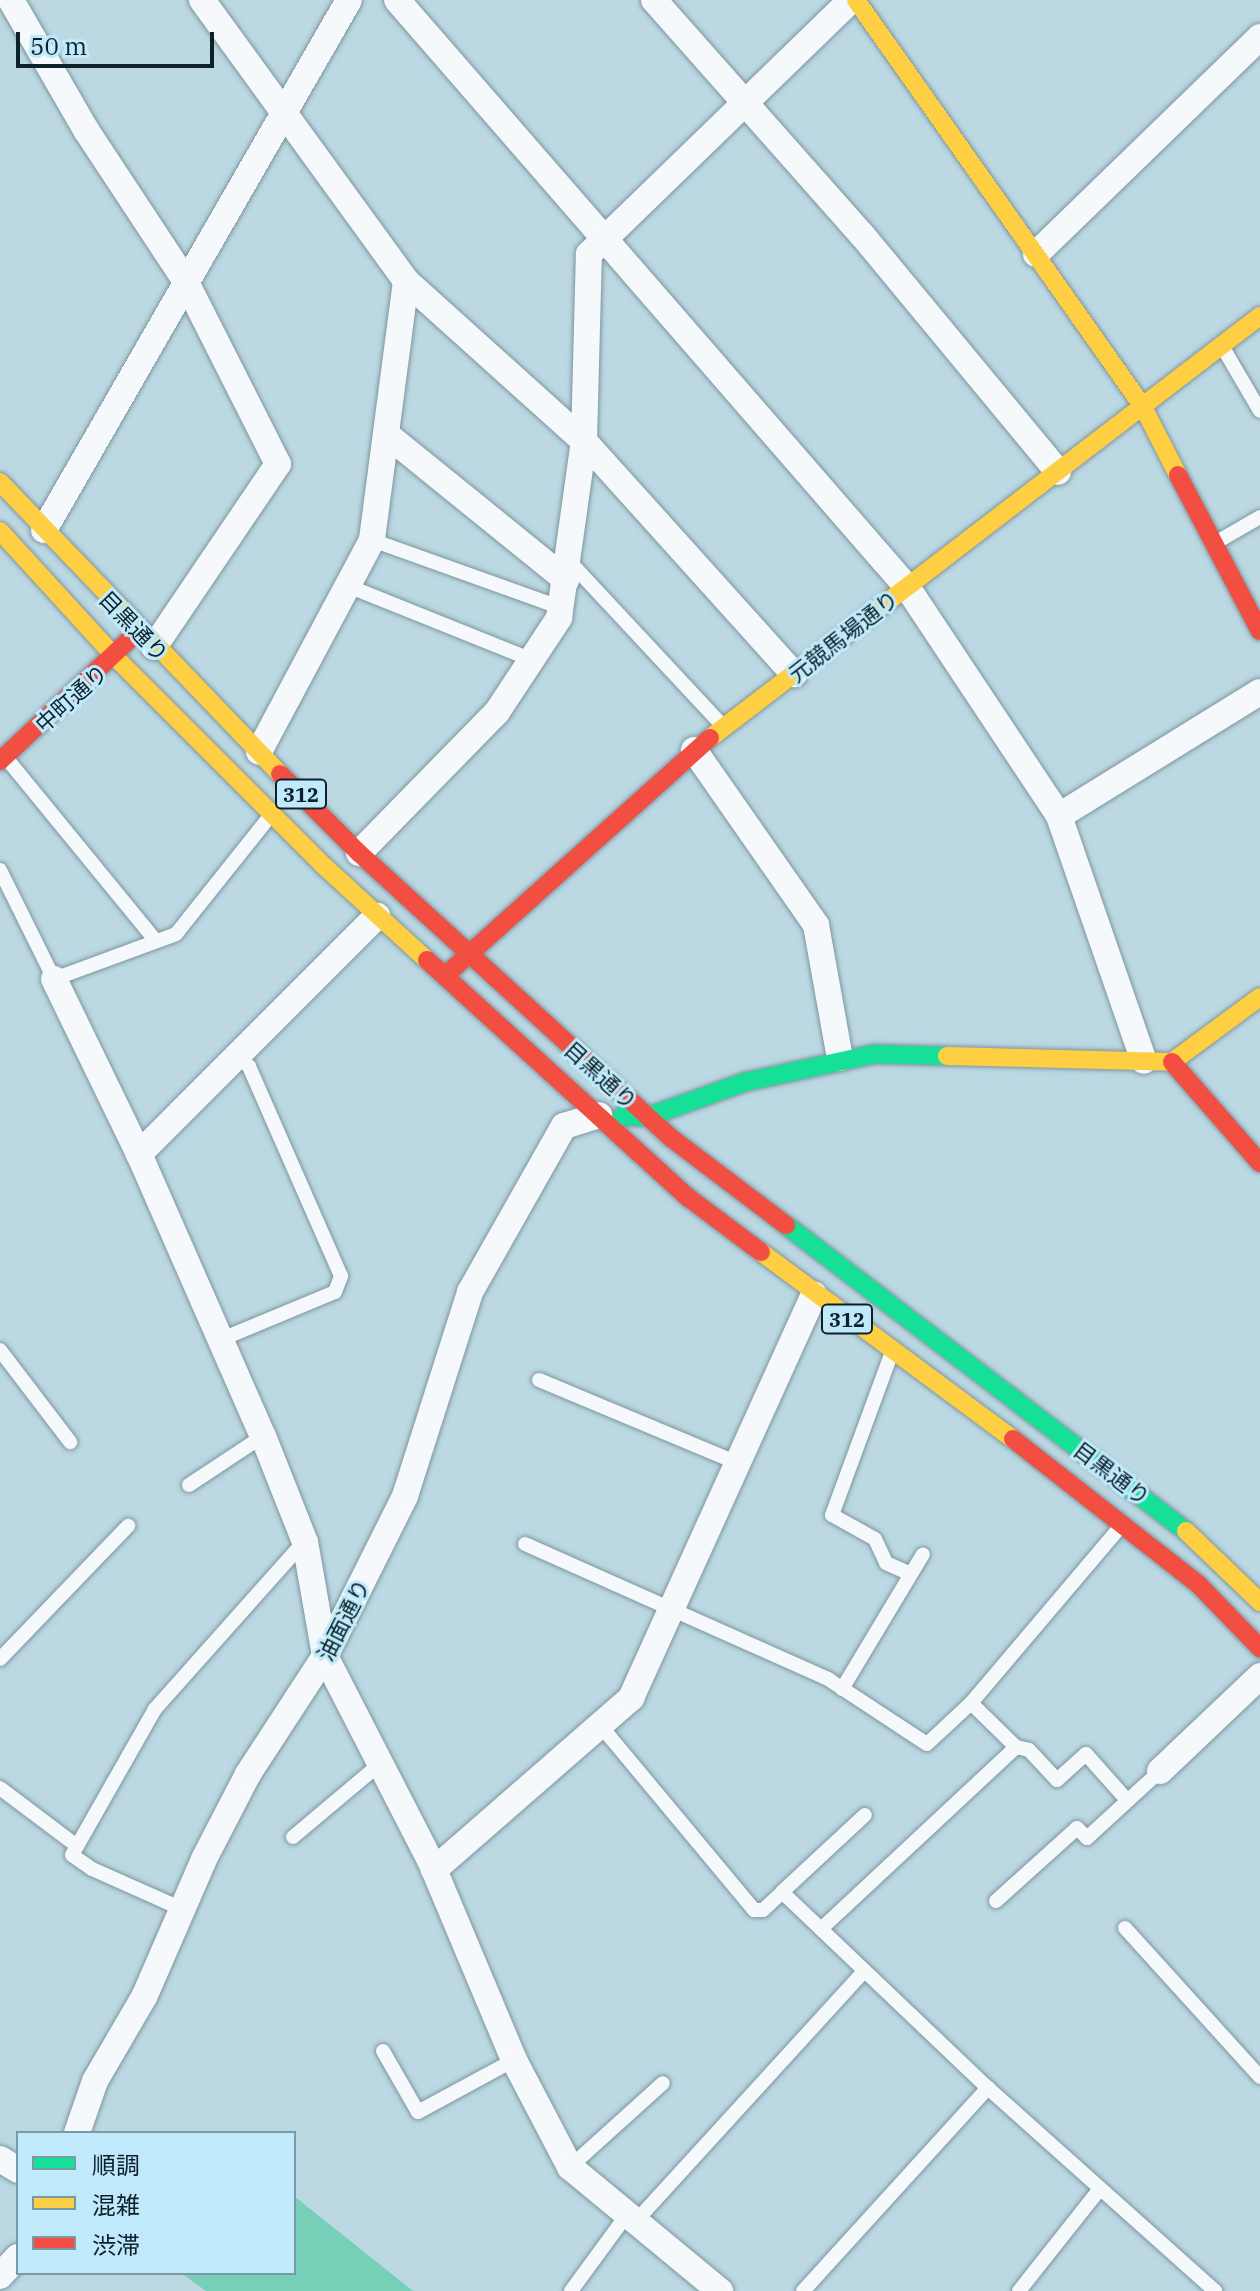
<!DOCTYPE html>
<meta charset="utf-8">
<style>
body{margin:0}
#map{position:relative;width:1260px;height:2291px;overflow:hidden;background:#bbd8e3;font-family:"IBM Plex Serif","Noto Sans JP",serif}
div>[style]{position:absolute}
.green>*{inset:0;background:#77cfb8}
.roads{filter:drop-shadow(0 0 2px #7e959e) drop-shadow(0 0 2px #7e959e)}
.lane>*{height:14px;margin:-7px;padding:0 7px;transform-origin:7px;border-radius:7px;background:#f5f9fb}
.street>*{height:26px;margin:-13px;padding:0 13px;transform-origin:13px;border-radius:13px;background:#f5f9fb}
.fast>*{height:18px;margin:-9px;padding:0 9px;transform-origin:9px;border-radius:9px;background:#16e098}
.slow>*{height:18px;margin:-9px;padding:0 9px;transform-origin:9px;border-radius:9px;background:#ffcf43}
.jam>*{height:18px;margin:-9px;padding:0 9px;transform-origin:9px;border-radius:9px;background:#f24e42}
span{translate:-50% -50%;white-space:nowrap;text-align:center;line-height:1.15;-webkit-text-stroke:6px #c0eafb;paint-order:stroke}
.shield-label span{padding:2px 6px;background:#c0eafb;border:2px solid;border-radius:6px;-webkit-text-stroke-width:0}
.shield-label{font-size:20px;color:#0c2129;font-weight:700}
.street-label{font-size:22px;color:#0c2129}
.legend{position:absolute;left:16px;top:2131px;width:280px;height:144px;box-sizing:border-box;background:#c0eafb;border:2px solid #789aa7;margin:0;padding:10px 14px;list-style:none;font-size:24px;color:#0c2129}
.legend li{display:flex;align-items:center;gap:16px;height:40px}
.legend b{width:40px;border:2px solid #789aa7}
.scale{position:absolute;left:16px;top:32px;width:198px;height:36px;box-sizing:border-box;border:4px solid #0c2129;border-top:0;padding-left:10px;font-size:24px;line-height:28px;white-space:nowrap;color:#0c2129;-webkit-text-stroke:6px #c0eafb;paint-order:stroke}
</style>
<div id="map">
<div class="green">
<div style="clip-path:polygon(294px 2196px,413px 2291px,206px 2291px,181px 2273px,294px 2273px)"></div>
</div>
<div class="roads">
<div class="lane">
<div style="left:1222px;top:346px;width:75px;rotate:59.7deg"></div>
<div style="left:372px;top:540px;width:202px;rotate:19.7deg"></div>
<div style="left:1215px;top:543px;width:52px;rotate:-30deg"></div>
<div style="left:569px;top:561px;width:224px;rotate:47deg"></div>
<div style="left:348px;top:586px;width:198px;rotate:21.9deg"></div>
<div style="left:7px;top:759px;width:235px;rotate:50.7deg"></div>
<div style="left:0;top:870px;width:122px;rotate:63.6deg"></div>
<div style="left:54px;top:979px;width:130px;rotate:-20.2deg"></div>
<div style="left:176px;top:934px;width:152px;rotate:-51.4deg"></div>
<div style="left:222px;top:1339px;width:122px;rotate:-22.6deg"></div>
<div style="left:335px;top:1292px;width:17px;rotate:-69deg"></div>
<div style="left:341px;top:1276px;width:229px;rotate:-113.7deg"></div>
<div style="left:249px;top:1066px;width:15px;rotate:-143deg"></div>
<div style="left:0;top:1350px;width:116px;rotate:52.7deg"></div>
<div style="left:892px;top:1352px;width:174px;rotate:110.2deg"></div>
<div style="left:832px;top:1515px;width:49px;rotate:29.2deg"></div>
<div style="left:875px;top:1539px;width:26px;rotate:65deg"></div>
<div style="left:886px;top:1563px;width:27px;rotate:24deg"></div>
<div style="left:539px;top:1380px;width:218px;rotate:22.7deg"></div>
<div style="left:189px;top:1485px;width:89px;rotate:-33.5deg"></div>
<div style="left:525px;top:1544px;width:332px;rotate:24deg"></div>
<div style="left:828px;top:1679px;width:118px;rotate:33.3deg"></div>
<div style="left:927px;top:1744px;width:60px;rotate:-43deg"></div>
<div style="left:0;top:1659px;width:185px;rotate:-46.1deg"></div>
<div style="left:842px;top:1689px;width:157px;rotate:-59deg"></div>
<div style="left:600px;top:1725px;width:241px;rotate:50.2deg"></div>
<div style="left:754px;top:1910px;width:9px"></div>
<div style="left:763px;top:1910px;width:26px;rotate:-43deg"></div>
<div style="left:782px;top:1892px;width:284px;rotate:43.6deg"></div>
<div style="left:988px;top:2088px;width:305px;rotate:41.8deg"></div>
<div style="left:1016px;top:1747px;width:13px;rotate:13deg"></div>
<div style="left:1029px;top:1750px;width:41px;rotate:47deg"></div>
<div style="left:1057px;top:1780px;width:39px;rotate:-42deg"></div>
<div style="left:1086px;top:1754px;width:62px;rotate:48.3deg"></div>
<div style="left:0;top:1788px;width:96px;rotate:37deg"></div>
<div style="left:293px;top:1837px;width:116px;rotate:-40.1deg"></div>
<div style="left:782px;top:1892px;width:113px;rotate:-42.9deg"></div>
<div style="left:996px;top:1901px;width:109px;rotate:-42deg"></div>
<div style="left:1077px;top:1828px;width:14px;rotate:45deg"></div>
<div style="left:1087px;top:1838px;width:99px;rotate:-42.5deg"></div>
<div style="left:182px;top:1909px;width:98px;rotate:-156deg"></div>
<div style="left:92px;top:1869px;width:24px;rotate:-145deg"></div>
<div style="left:72px;top:1855px;width:168px;rotate:-60.4deg"></div>
<div style="left:155px;top:1709px;width:224px;rotate:-48.3deg"></div>
<div style="left:1125px;top:1928px;width:201px;rotate:47.8deg"></div>
<div style="left:821px;top:1929px;width:267px;rotate:-43deg"></div>
<div style="left:1016px;top:1747px;width:63px;rotate:-135.6deg"></div>
<div style="left:971px;top:1703px;width:233px;rotate:-49.7deg"></div>
<div style="left:383px;top:2051px;width:70px;rotate:60.2deg"></div>
<div style="left:418px;top:2112px;width:109px;rotate:-28.4deg"></div>
<div style="left:570px;top:2167px;width:125px;rotate:-42.1deg"></div>
<div style="left:636px;top:2221px;width:338px;rotate:-47.6deg"></div>
<div style="left:571px;top:2291px;width:97px;rotate:-53.8deg"></div>
<div style="left:803px;top:2291px;width:275px;rotate:-47.7deg"></div>
<div style="left:1019px;top:2291px;width:129px;rotate:-51.6deg"></div>
</div>
<div class="street">
<div style="left:11px;top:0;width:150px;rotate:60deg"></div>
<div style="left:86px;top:130px;width:180px;rotate:56.6deg"></div>
<div style="left:185px;top:280px;width:206px;rotate:63.2deg"></div>
<div style="left:278px;top:464px;width:221px;rotate:124.1deg"></div>
<div style="left:202px;top:0;width:347px;rotate:54deg"></div>
<div style="left:406px;top:281px;width:261px;rotate:97.5deg"></div>
<div style="left:372px;top:540px;width:240px;rotate:118.1deg"></div>
<div style="left:397px;top:0;width:778px;rotate:49.02deg"></div>
<div style="left:907px;top:587px;width:275px;rotate:56.4deg"></div>
<div style="left:1059px;top:816px;width:259px;rotate:70.9deg"></div>
<div style="left:654px;top:0;width:315px;rotate:48.5deg"></div>
<div style="left:863px;top:236px;width:306px;rotate:50.4deg"></div>
<div style="left:1036px;top:254px;width:312px;rotate:-44.1deg"></div>
<div style="left:406px;top:281px;width:239px;rotate:42deg"></div>
<div style="left:584px;top:441px;width:314px;rotate:48deg"></div>
<div style="left:386px;top:434px;width:232px;rotate:39deg"></div>
<div style="left:44px;top:530px;width:611px;rotate:-60.08deg"></div>
<div style="left:694px;top:750px;width:213px;rotate:55.1deg"></div>
<div style="left:816px;top:925px;width:135px;rotate:79.8deg"></div>
<div style="left:1059px;top:816px;width:236px;rotate:-31.7deg"></div>
<div style="left:359px;top:853px;width:197px;rotate:-45.6deg"></div>
<div style="left:497px;top:712px;width:113px;rotate:-56.6deg"></div>
<div style="left:559px;top:618px;width:179px;rotate:-82deg"></div>
<div style="left:584px;top:441px;width:187px;rotate:-88.5deg"></div>
<div style="left:589px;top:254px;width:365px;rotate:-44.1deg"></div>
<div style="left:54px;top:979px;width:195px;rotate:64.1deg"></div>
<div style="left:139px;top:1154px;width:308px;rotate:66.3deg"></div>
<div style="left:263px;top:1436px;width:114px;rotate:68.4deg"></div>
<div style="left:305px;top:1542px;width:116px;rotate:80deg"></div>
<div style="left:325px;top:1656px;width:229px;rotate:62.8deg"></div>
<div style="left:430px;top:1860px;width:217px;rotate:67.2deg"></div>
<div style="left:514px;top:2060px;width:121px;rotate:62.4deg"></div>
<div style="left:570px;top:2167px;width:195px;rotate:39.6deg"></div>
<div style="left:139px;top:1154px;width:337px;rotate:-45deg"></div>
<div style="left:1160px;top:1771px;width:138px;rotate:-43.5deg"></div>
<div style="left:434px;top:1870px;width:262px;rotate:-41.1deg"></div>
<div style="left:631px;top:1698px;width:443px;rotate:-65.6deg"></div>
<div style="left:77px;top:2133px;width:55px;rotate:-70.9deg"></div>
<div style="left:95px;top:2081px;width:99px;rotate:-59.8deg"></div>
<div style="left:145px;top:1995px;width:148px;rotate:-66.5deg"></div>
<div style="left:204px;top:1859px;width:96px;rotate:-62.6deg"></div>
<div style="left:248px;top:1774px;width:141px;rotate:-56.9deg"></div>
<div style="left:325px;top:1656px;width:179px;rotate:-63.4deg"></div>
<div style="left:405px;top:1496px;width:214px;rotate:-72.3deg"></div>
<div style="left:470px;top:1292px;width:191px;rotate:-60.5deg"></div>
<div style="left:564px;top:1126px;width:37px;rotate:-17deg"></div>
<div style="left:0;top:2159px;width:21px;rotate:31deg"></div>
<div style="left:0;top:2276px;width:26px;rotate:-47deg"></div>
</div>
<div class="fast">
<div style="left:622px;top:1116px;width:25px;rotate:2deg"></div>
<div style="left:647px;top:1117px;width:104px;rotate:-19.7deg"></div>
<div style="left:745px;top:1082px;width:132px;rotate:-12.2deg"></div>
<div style="left:874px;top:1054px;width:73px;rotate:1.6deg"></div>
<div style="left:786px;top:1225px;width:504px;rotate:37.42deg"></div>
</div>
<div class="slow">
<div style="left:856px;top:0;width:498px;rotate:54.8deg"></div>
<div style="left:1143px;top:407px;width:76px;rotate:62.8deg"></div>
<div style="left:0;top:482px;width:405px;rotate:46.2deg"></div>
<div style="left:0;top:531px;width:171px;rotate:47.6deg"></div>
<div style="left:115px;top:657px;width:297px;rotate:45deg"></div>
<div style="left:325px;top:867px;width:138px;rotate:42.4deg"></div>
<div style="left:710px;top:738px;width:693px;rotate:-37.5deg"></div>
<div style="left:947px;top:1056px;width:225px;rotate:1.5deg"></div>
<div style="left:1172px;top:1062px;width:109px;rotate:-36.5deg"></div>
<div style="left:761px;top:1252px;width:314px;rotate:36.6deg"></div>
<div style="left:1186px;top:1531px;width:103px;rotate:43.8deg"></div>
</div>
<div class="jam">
<div style="left:1178px;top:475px;width:176px;rotate:62.3deg"></div>
<div style="left:0;top:761px;width:184px;rotate:-43.2deg"></div>
<div style="left:280px;top:774px;width:112px;rotate:45deg"></div>
<div style="left:359px;top:853px;width:421px;rotate:42.4deg"></div>
<div style="left:670px;top:1137px;width:146px;rotate:37.2deg"></div>
<div style="left:427px;top:960px;width:354px;rotate:42.3deg"></div>
<div style="left:689px;top:1198px;width:90px;rotate:36.9deg"></div>
<div style="left:448px;top:973px;width:352px;rotate:-41.9deg"></div>
<div style="left:1172px;top:1062px;width:134px;rotate:48.9deg"></div>
<div style="left:1013px;top:1439px;width:236px;rotate:38.1deg"></div>
<div style="left:1199px;top:1585px;width:88px;rotate:45.9deg"></div>
</div>
</div>
<div class="shield-label">
<span style="left:301px;top:794px">312</span>
<span style="left:847px;top:1319px">312</span>
</div>
<div class="street-label">
<span style="left:134px;top:626px;rotate:46deg">目黒通り</span>
<span style="left:843px;top:636px;rotate:-38deg">元競馬場通り</span>
<span style="left:71px;top:698px;rotate:-42deg">中町通り</span>
<span style="left:601px;top:1075px;rotate:42deg">目黒通り</span>
<span style="left:1112px;top:1473px;rotate:37deg">目黒通り</span>
<span style="left:343px;top:1620px;rotate:-63deg">油面通り</span>
</div>
<ul class="legend">
<li><b style="height:10px;background:#16e098"></b>順調</li>
<li><b style="height:10px;background:#ffcf43"></b>混雑</li>
<li><b style="height:10px;background:#f24e42"></b>渋滞</li>
</ul>
<div class="scale">50 m</div>
</div>
